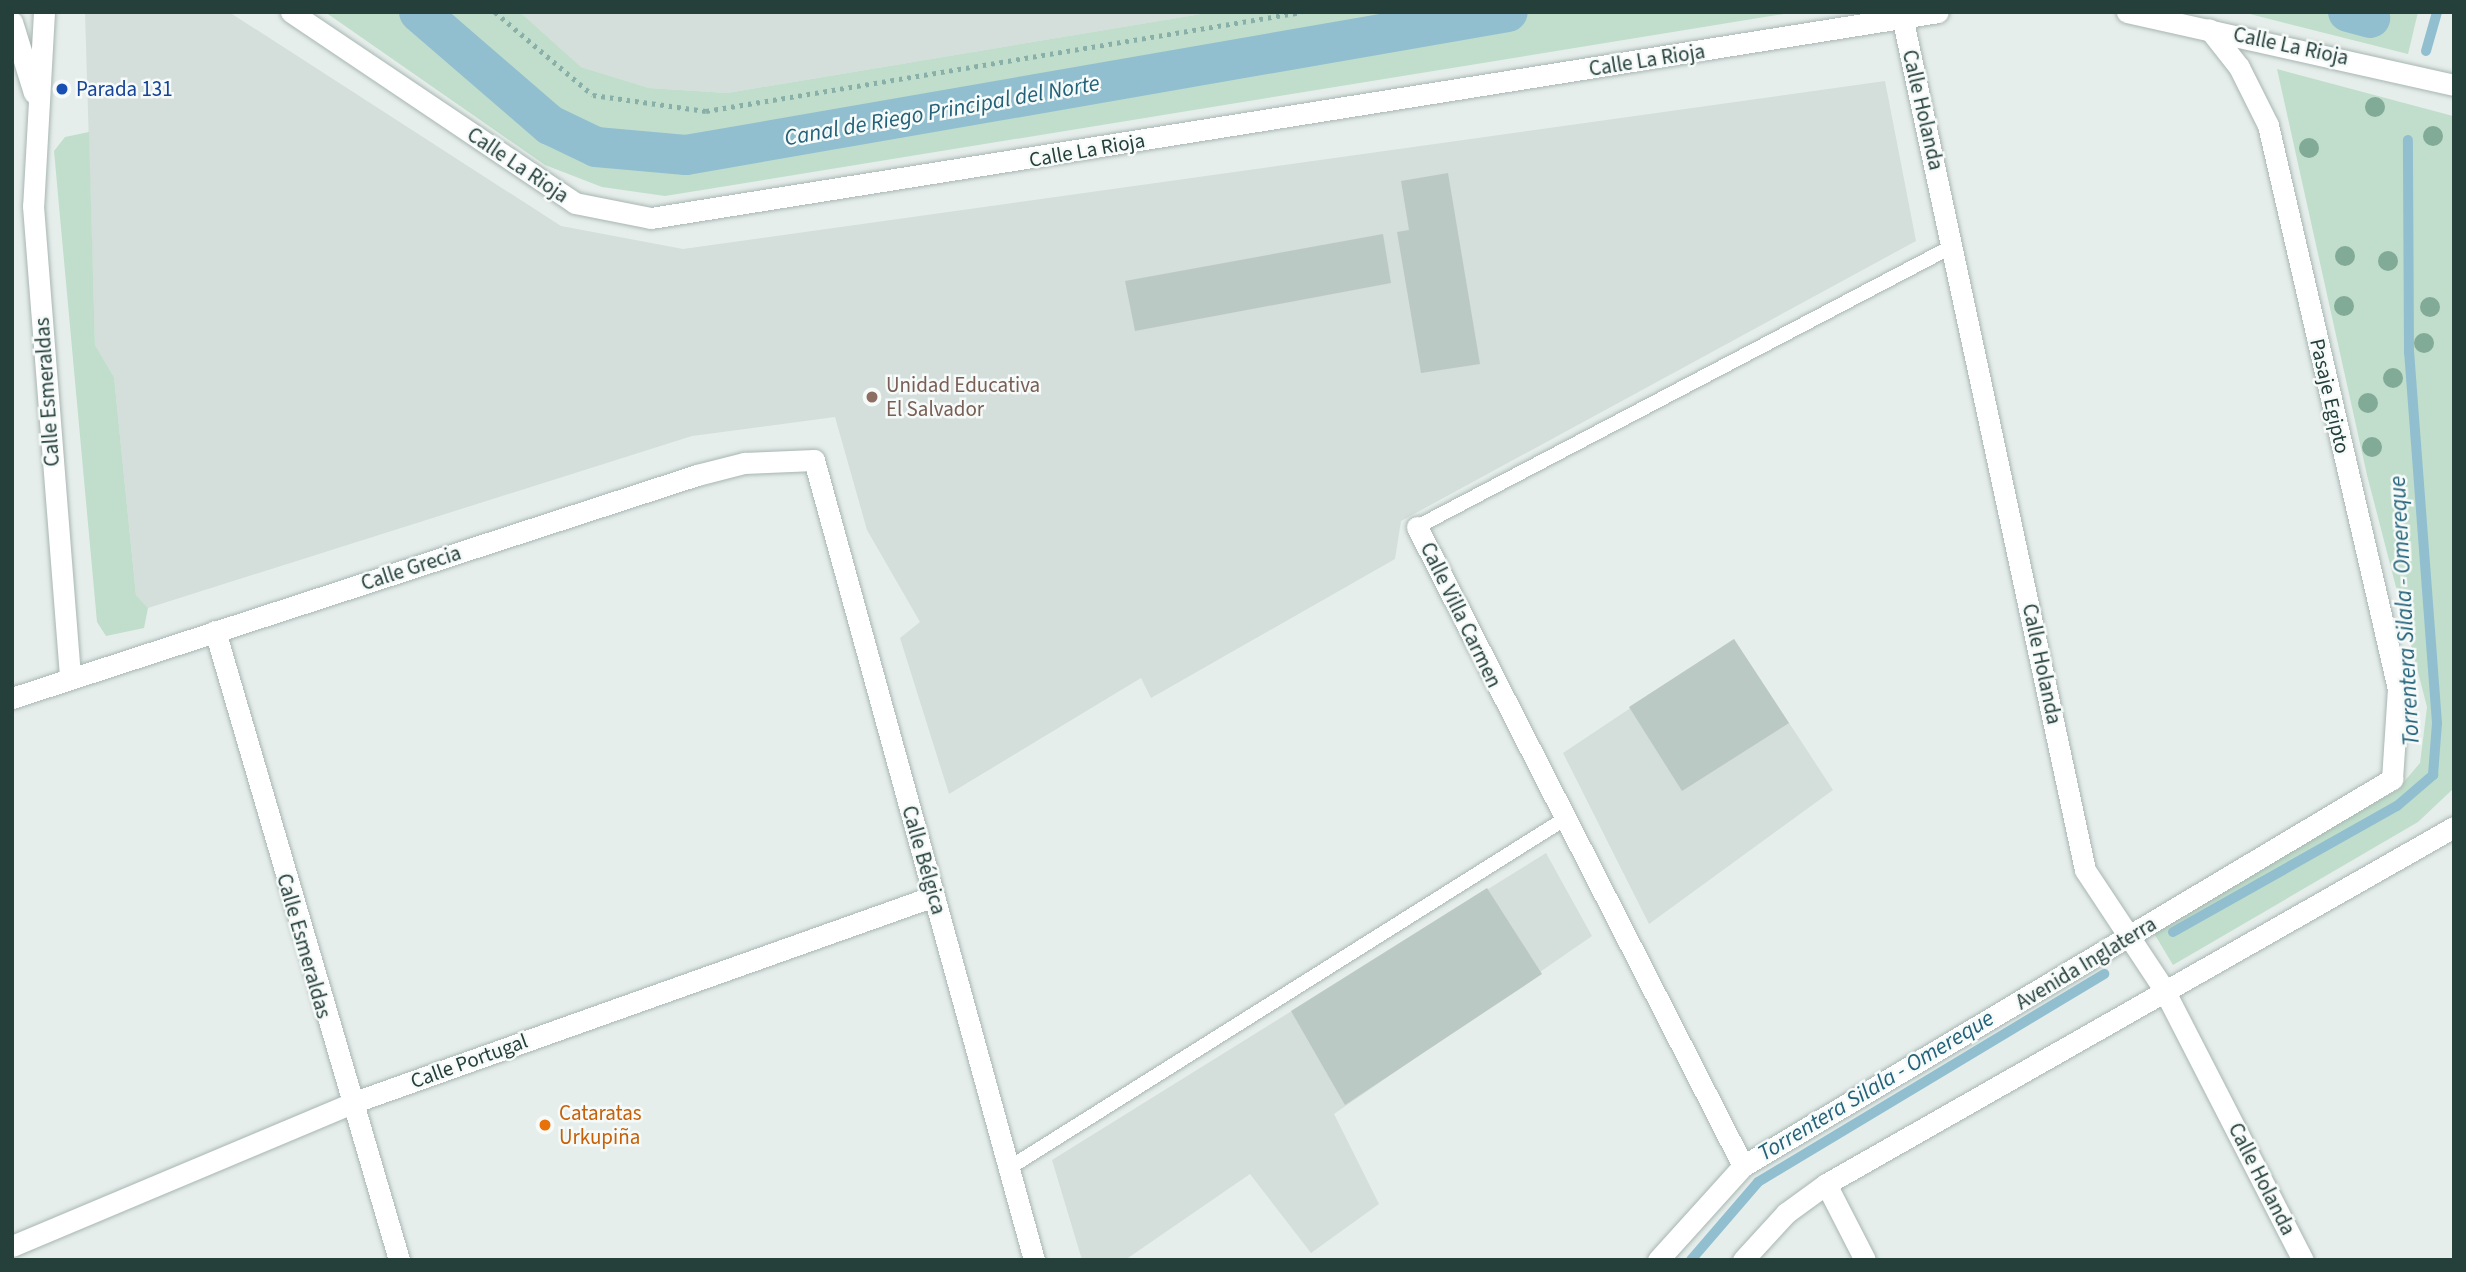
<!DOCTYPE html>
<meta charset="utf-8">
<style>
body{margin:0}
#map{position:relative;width:2466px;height:1272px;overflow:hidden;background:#e6eeeb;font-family:"Source Sans 3",sans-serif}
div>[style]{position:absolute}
.built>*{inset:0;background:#d4deda}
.green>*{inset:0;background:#c0decb}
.stream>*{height:10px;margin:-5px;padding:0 5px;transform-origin:5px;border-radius:5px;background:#91bfd0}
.canal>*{height:40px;margin:-20px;padding:0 20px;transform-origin:20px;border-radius:20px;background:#91bfd0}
.building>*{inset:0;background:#bbc9c4}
.path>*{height:4.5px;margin-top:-2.25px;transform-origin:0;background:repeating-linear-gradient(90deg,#88b0a8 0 3.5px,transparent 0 8.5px)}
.roads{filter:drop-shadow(0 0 2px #a8b6b3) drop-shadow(0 0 2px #a8b6b3)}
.service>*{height:14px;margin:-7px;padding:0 7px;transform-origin:7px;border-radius:7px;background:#fff}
.minor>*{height:21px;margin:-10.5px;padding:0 10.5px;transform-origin:10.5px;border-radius:10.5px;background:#fff}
.trees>*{width:20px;height:20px;margin:-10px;border-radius:50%;background:#82ab97}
.dots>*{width:19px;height:19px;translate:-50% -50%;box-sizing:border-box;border:4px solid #f6faf9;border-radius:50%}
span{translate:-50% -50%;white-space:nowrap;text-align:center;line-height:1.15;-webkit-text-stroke:5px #f6faf9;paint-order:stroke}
.street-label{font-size:21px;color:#253f3b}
.transit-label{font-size:21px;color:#164399}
.left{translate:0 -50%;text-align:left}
.education-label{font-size:21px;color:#785e54}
.food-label{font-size:21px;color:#c56008}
.water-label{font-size:23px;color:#216179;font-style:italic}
.frame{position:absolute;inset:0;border:14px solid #253f3b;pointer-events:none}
</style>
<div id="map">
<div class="built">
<div style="clip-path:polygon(85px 12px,229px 12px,561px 226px,683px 249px,1885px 81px,1916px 241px,1401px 521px,1395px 559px,1151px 698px,1141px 678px,949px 794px,900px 638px,920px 622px,867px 530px,835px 417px,692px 436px,148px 608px,136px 595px,114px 377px,95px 345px)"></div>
<div style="clip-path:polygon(520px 12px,1213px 12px,727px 93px,649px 88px,581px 67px)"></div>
<div style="clip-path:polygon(1734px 639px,1833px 790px,1649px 924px,1563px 753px)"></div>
<div style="clip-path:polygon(1546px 853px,1592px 936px,1334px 1114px,1379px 1204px,1311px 1253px,1250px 1174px,1125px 1260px,1082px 1260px,1052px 1160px)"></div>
</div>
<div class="green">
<div style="clip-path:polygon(325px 12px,520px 12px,581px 67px,649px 88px,727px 93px,1213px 12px,1796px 12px,665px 196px,602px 187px,545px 165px)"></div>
<div style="clip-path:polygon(2242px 12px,2418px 12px,2408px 54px)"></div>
<div style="clip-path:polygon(2277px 69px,2453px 116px,2454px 788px,2418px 822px,2173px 965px,2152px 930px,2397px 790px,2420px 763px,2427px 707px,2367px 475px)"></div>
<div style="clip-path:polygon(89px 132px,95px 345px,114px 377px,136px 595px,148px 608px,144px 628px,106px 636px,97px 622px,54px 151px,65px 137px)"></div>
</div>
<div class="stream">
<div style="left:2426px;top:51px;width:41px;rotate:-74.2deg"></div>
<div style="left:2173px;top:932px;width:257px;rotate:-29.4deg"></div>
<div style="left:2397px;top:806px;width:48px;rotate:-40.7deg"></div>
<div style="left:2433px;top:775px;width:52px;rotate:-85.6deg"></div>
<div style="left:2437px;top:723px;width:371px;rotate:-94.3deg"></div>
<div style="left:2409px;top:353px;width:213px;rotate:-90.3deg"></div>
<div style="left:1691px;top:1260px;width:103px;rotate:-49.3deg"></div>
<div style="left:1758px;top:1182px;width:404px;rotate:-31deg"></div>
</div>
<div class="canal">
<div style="left:419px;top:12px;width:173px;rotate:40.8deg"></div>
<div style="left:550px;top:125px;width:51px;rotate:25.6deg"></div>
<div style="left:596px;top:147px;width:90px;rotate:5.1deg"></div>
<div style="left:686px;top:155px;width:834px;rotate:-9.87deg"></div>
<div style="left:2348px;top:12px;width:23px;rotate:15deg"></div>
</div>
<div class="building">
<div style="clip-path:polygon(1448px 173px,1480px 364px,1421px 373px,1397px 232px,1409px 230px,1401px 181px)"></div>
<div style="clip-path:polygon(1383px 234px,1391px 283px,1135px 331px,1125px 281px)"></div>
<div style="clip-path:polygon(1734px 639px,1789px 723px,1682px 791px,1629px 707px)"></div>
<div style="clip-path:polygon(1487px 888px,1542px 974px,1345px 1105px,1291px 1011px)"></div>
</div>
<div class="path">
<div style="left:495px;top:12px;width:128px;rotate:40.3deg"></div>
<div style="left:593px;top:95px;width:114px;rotate:8.1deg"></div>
<div style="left:706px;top:111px;width:604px;rotate:-9.43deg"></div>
</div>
<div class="roads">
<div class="service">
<div style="left:1417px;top:527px;width:605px;rotate:-27.67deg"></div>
<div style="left:1009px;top:1168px;width:654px;rotate:-32.14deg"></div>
</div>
<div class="minor">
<div style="left:44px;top:12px;width:194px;rotate:93.2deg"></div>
<div style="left:33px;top:206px;width:473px;rotate:85.5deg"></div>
<div style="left:291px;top:12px;width:342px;rotate:33.9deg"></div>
<div style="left:575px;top:203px;width:77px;rotate:11.2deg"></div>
<div style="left:651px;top:218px;width:1303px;rotate:-9.09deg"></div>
<div style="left:2127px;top:12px;width:335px;rotate:12.6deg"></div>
<div style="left:1903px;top:21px;width:868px;rotate:77.9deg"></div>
<div style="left:2085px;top:870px;width:141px;rotate:56.5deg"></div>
<div style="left:2163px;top:988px;width:306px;rotate:62.8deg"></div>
<div style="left:12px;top:22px;width:74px;rotate:72.8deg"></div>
<div style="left:1417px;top:527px;width:717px;rotate:62.97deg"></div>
<div style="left:215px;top:631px;width:655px;rotate:73.69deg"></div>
<div style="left:12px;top:698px;width:720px;rotate:-18.03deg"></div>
<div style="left:697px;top:475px;width:49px;rotate:-14.3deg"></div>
<div style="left:744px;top:463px;width:70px;rotate:-2.5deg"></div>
<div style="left:814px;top:460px;width:830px;rotate:74.62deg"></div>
<div style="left:1826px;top:1184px;width:85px;rotate:62.8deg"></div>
<div style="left:12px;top:1246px;width:366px;rotate:-22.8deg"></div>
<div style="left:349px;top:1104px;width:621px;rotate:-19.57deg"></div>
<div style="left:1658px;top:1260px;width:127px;rotate:-47.9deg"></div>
<div style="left:1743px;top:1166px;width:756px;rotate:-30.81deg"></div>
<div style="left:2392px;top:779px;width:90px;rotate:-86.2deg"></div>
<div style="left:2398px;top:689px;width:579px;rotate:-102.98deg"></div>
<div style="left:2268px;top:125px;width:65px;rotate:-116.6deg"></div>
<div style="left:2239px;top:67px;width:48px;rotate:-128.3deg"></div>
<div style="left:1743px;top:1260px;width:64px;rotate:-47.5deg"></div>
<div style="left:1786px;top:1213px;width:49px;rotate:-35.9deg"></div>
<div style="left:1826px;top:1184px;width:722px;rotate:-29.62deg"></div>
</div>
</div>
<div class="trees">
<div style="left:2375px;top:107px"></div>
<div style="left:2433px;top:136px"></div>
<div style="left:2309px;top:148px"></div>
<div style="left:2345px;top:256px"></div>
<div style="left:2388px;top:261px"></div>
<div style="left:2344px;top:306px"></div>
<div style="left:2430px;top:307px"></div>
<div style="left:2424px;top:343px"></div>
<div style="left:2393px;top:378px"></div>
<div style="left:2368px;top:403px"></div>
<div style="left:2372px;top:447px"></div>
</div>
<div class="dots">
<div style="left:62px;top:89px;background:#1a4fb4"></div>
<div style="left:872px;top:397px;background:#8d6e63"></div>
<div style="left:545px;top:1125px;background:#e8710a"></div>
</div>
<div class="street-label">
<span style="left:2291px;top:46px;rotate:12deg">Calle La Rioja</span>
<span style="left:1647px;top:60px;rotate:-9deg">Calle La Rioja</span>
<span style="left:1923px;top:110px;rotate:77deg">Calle Holanda</span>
<span style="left:1087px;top:150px;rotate:-10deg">Calle La Rioja</span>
<span style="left:518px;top:165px;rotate:34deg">Calle La Rioja</span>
<span style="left:47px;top:392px;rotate:-94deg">Calle Esmeraldas</span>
<span style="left:2330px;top:396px;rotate:77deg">Pasaje Egipto</span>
<span style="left:411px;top:568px;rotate:-18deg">Calle Grecia</span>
<span style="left:1461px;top:615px;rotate:64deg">Calle Villa Carmen</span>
<span style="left:2042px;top:664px;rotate:78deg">Calle Holanda</span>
<span style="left:924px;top:860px;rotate:74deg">Calle Bélgica</span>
<span style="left:304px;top:946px;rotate:74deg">Calle Esmeraldas</span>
<span style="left:2086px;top:963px;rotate:-31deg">Avenida Inglaterra</span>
<span style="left:469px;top:1061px;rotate:-20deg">Calle Portugal</span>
<span style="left:2262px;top:1179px;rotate:63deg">Calle Holanda</span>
</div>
<div class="transit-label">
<span class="left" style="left:76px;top:89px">Parada 131</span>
</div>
<div class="education-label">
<span class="left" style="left:886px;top:397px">Unidad Educativa<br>El Salvador</span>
</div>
<div class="food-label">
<span class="left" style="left:559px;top:1125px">Cataratas<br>Urkupiña</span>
</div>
<div class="water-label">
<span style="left:942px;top:111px;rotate:-10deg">Canal de Riego Principal del Norte</span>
<span style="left:2405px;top:611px;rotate:-93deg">Torrentera Silala - Omereque</span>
<span style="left:1876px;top:1086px;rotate:-31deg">Torrentera Silala - Omereque</span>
</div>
<div class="frame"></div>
</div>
